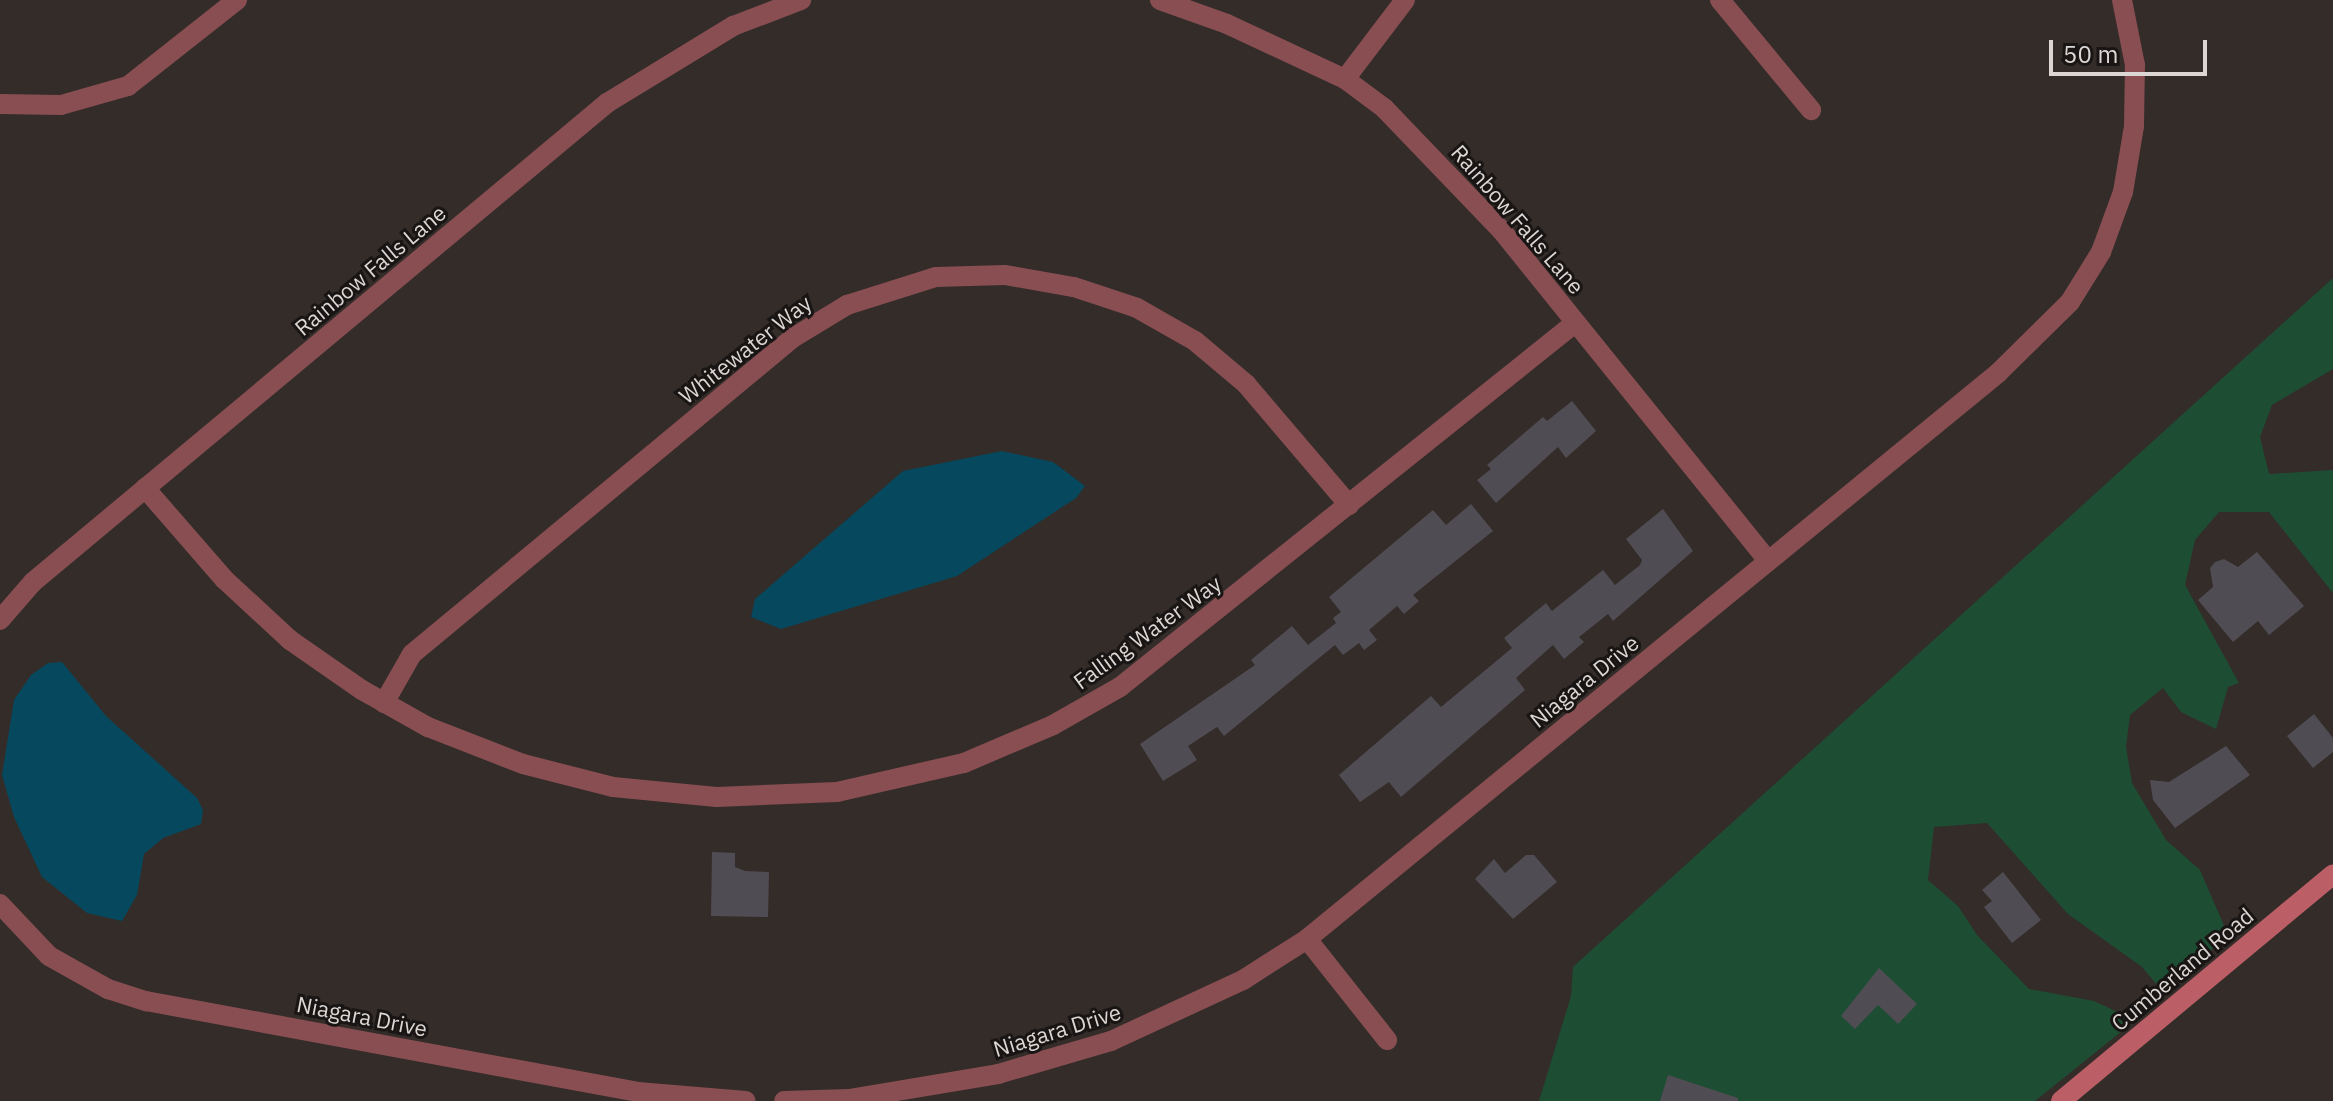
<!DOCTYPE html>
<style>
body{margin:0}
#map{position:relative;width:2333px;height:1101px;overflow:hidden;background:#332c29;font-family:"IBM Plex Sans",sans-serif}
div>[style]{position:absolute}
.green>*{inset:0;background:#1d4e33}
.water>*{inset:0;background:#06495e}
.building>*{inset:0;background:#504c53}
.minor>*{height:20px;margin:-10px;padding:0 10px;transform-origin:10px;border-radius:10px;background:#894e52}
.secondary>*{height:20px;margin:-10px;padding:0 10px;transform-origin:10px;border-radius:10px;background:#bb5e66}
span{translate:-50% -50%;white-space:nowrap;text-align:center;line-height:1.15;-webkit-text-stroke:6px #181514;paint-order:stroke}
.street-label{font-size:22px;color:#dcd7d5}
.scale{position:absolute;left:2049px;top:40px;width:158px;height:36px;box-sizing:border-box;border:4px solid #dcd7d5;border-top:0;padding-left:10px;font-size:24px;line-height:28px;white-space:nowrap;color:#dcd7d5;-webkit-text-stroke:6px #181514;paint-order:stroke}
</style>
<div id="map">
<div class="green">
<div style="clip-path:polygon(2333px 278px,2333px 369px,2272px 405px,2260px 437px,2269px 474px,2333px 470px,2333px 593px,2269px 512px,2219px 512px,2195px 540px,2185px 585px,2239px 683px,2228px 687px,2216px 729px,2181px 712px,2163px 688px,2130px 715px,2126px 747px,2132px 783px,2166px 840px,2200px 870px,2225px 928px,2219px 945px,2158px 986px,2142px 967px,2068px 914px,1987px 823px,1934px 827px,1928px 880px,1958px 906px,1977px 935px,2029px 989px,2094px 1001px,2126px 1016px,2122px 1031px,2035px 1101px,1539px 1101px,1571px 996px,1573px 967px)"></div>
</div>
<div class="water">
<div style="clip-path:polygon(1002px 451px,1053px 462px,1085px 486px,1076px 498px,957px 576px,781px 629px,751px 617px,755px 599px,903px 471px)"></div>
<div style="clip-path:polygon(62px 662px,106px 716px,197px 798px,203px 810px,201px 824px,163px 838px,144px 854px,137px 895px,122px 921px,87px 913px,42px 877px,14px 817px,2px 775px,14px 700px,31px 675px,48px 663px)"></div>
</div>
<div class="building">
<div style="clip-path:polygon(1572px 401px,1596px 431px,1566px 458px,1558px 447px,1496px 503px,1477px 480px,1491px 469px,1487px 465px,1543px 417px,1547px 421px)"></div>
<div style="clip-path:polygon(1471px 504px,1493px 531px,1413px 595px,1419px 601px,1404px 614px,1397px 606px,1369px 630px,1377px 640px,1364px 650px,1359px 643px,1343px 655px,1335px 645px,1224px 736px,1217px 727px,1188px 746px,1197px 760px,1163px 781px,1140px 744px,1255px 665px,1251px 660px,1292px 626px,1308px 645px,1336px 623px,1333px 618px,1341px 612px,1329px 597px,1433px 510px,1446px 525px)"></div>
<div style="clip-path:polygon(1663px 509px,1693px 551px,1613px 621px,1608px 614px,1579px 637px,1584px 642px,1564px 659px,1553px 645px,1516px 678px,1525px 690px,1401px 797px,1389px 782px,1360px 802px,1339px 775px,1431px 696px,1441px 707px,1512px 648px,1504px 638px,1546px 603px,1552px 611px,1603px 570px,1615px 585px,1640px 565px,1642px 560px,1626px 539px)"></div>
<div style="clip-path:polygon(2257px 552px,2304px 606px,2269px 635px,2258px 621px,2233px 642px,2198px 600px,2213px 587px,2210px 568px,2215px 562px,2224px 559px,2238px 567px)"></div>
<div style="clip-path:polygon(2314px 714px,2333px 738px,2333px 752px,2313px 768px,2287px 736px)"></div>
<div style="clip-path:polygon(2226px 746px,2250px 775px,2175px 828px,2153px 800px,2150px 780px,2169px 782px)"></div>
<div style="clip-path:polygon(712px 852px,735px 853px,735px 867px,745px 871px,769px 872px,768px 917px,711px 916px)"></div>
<div style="clip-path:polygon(1526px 855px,1534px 855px,1557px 882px,1513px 919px,1475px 879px,1494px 859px,1505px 873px)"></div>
<div style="clip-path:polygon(2003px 872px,2041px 920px,2012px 943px,1984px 907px,1992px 901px,1982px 890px)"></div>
<div style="clip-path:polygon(1879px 968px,1917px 1004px,1898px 1024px,1878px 1005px,1855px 1029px,1841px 1016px)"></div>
<div style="clip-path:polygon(1668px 1075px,1738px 1098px,1738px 1101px,1660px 1101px)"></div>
</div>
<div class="minor">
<div style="left:1160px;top:0;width:71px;rotate:19.7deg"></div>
<div style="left:1227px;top:24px;width:130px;rotate:25deg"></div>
<div style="left:1345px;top:79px;width:49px;rotate:36.6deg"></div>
<div style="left:1384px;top:108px;width:170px;rotate:46.2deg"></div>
<div style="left:1502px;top:231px;width:424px;rotate:51.1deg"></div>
<div style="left:1720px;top:0;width:143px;rotate:50.4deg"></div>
<div style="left:1345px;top:79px;width:99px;rotate:-52.8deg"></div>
<div style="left:0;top:104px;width:61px;rotate:0.9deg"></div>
<div style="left:61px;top:105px;width:70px;rotate:-15.8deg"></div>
<div style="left:128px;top:86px;width:139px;rotate:-38.3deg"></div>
<div style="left:145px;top:488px;width:121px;rotate:49deg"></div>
<div style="left:224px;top:579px;width:90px;rotate:42.7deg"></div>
<div style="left:290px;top:640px;width:88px;rotate:34.8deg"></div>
<div style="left:362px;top:690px;width:76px;rotate:29.3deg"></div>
<div style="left:428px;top:727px;width:102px;rotate:21.3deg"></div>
<div style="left:523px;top:764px;width:93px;rotate:14.3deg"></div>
<div style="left:613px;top:787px;width:104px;rotate:5.5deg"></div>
<div style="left:717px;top:797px;width:120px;rotate:-2.4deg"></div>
<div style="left:837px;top:792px;width:130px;rotate:-12.9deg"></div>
<div style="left:964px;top:763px;width:97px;rotate:-23.1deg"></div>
<div style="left:1053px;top:725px;width:77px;rotate:-29.6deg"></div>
<div style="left:1120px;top:687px;width:583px;rotate:-38.66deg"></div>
<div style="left:0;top:620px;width:50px;rotate:-49deg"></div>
<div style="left:33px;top:582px;width:748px;rotate:-39.84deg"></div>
<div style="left:607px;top:103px;width:148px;rotate:-31.4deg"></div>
<div style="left:733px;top:26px;width:73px;rotate:-20.9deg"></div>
<div style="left:384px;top:703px;width:56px;rotate:-60.3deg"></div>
<div style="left:412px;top:654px;width:493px;rotate:-39.7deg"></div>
<div style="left:791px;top:339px;width:66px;rotate:-31.3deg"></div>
<div style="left:847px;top:305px;width:93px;rotate:-17.5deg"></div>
<div style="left:936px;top:277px;width:69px;rotate:-1.7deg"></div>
<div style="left:1005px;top:275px;width:70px;rotate:9.9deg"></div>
<div style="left:1074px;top:287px;width:66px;rotate:18.4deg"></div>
<div style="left:1137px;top:308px;width:67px;rotate:29.6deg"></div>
<div style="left:1195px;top:341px;width:67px;rotate:40.1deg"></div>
<div style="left:1246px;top:384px;width:159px;rotate:49.6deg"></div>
<div style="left:0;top:904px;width:71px;rotate:46.7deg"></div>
<div style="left:49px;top:956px;width:68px;rotate:29.2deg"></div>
<div style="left:108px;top:989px;width:40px;rotate:18deg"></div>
<div style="left:146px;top:1001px;width:500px;rotate:10.48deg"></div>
<div style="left:638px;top:1092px;width:108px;rotate:4.8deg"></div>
<div style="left:1307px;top:939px;width:129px;rotate:51.6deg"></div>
<div style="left:784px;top:1101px;width:65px;rotate:-1.8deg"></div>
<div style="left:849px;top:1099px;width:151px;rotate:-9.5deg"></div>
<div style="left:998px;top:1074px;width:118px;rotate:-16.3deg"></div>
<div style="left:1111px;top:1041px;width:145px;rotate:-24.8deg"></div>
<div style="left:1243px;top:980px;width:76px;rotate:-32.6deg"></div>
<div style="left:1307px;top:939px;width:893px;rotate:-39.32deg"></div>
<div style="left:1998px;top:373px;width:101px;rotate:-44.6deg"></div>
<div style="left:2070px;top:302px;width:59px;rotate:-58.2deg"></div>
<div style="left:2101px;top:252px;width:64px;rotate:-69.9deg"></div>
<div style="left:2123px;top:192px;width:67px;rotate:-80.5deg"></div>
<div style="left:2134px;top:126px;width:61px;rotate:-89.1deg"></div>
<div style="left:2135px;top:65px;width:66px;rotate:-101.3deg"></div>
</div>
<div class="secondary">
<div style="left:2061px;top:1101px;width:354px;rotate:-39.8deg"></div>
</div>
<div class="street-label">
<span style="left:1518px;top:219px;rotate:49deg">Rainbow Falls Lane</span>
<span style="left:370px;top:270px;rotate:-40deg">Rainbow Falls Lane</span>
<span style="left:745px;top:349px;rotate:-38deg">Whitewater Way</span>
<span style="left:1147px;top:632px;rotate:-36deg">Falling Water Way</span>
<span style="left:1584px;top:681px;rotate:-39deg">Niagara Drive</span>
<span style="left:2182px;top:969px;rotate:-40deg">Cumberland Road</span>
<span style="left:362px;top:1016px;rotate:11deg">Niagara Drive</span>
<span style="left:1057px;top:1030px;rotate:-17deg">Niagara Drive</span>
</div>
<div class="scale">50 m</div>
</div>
